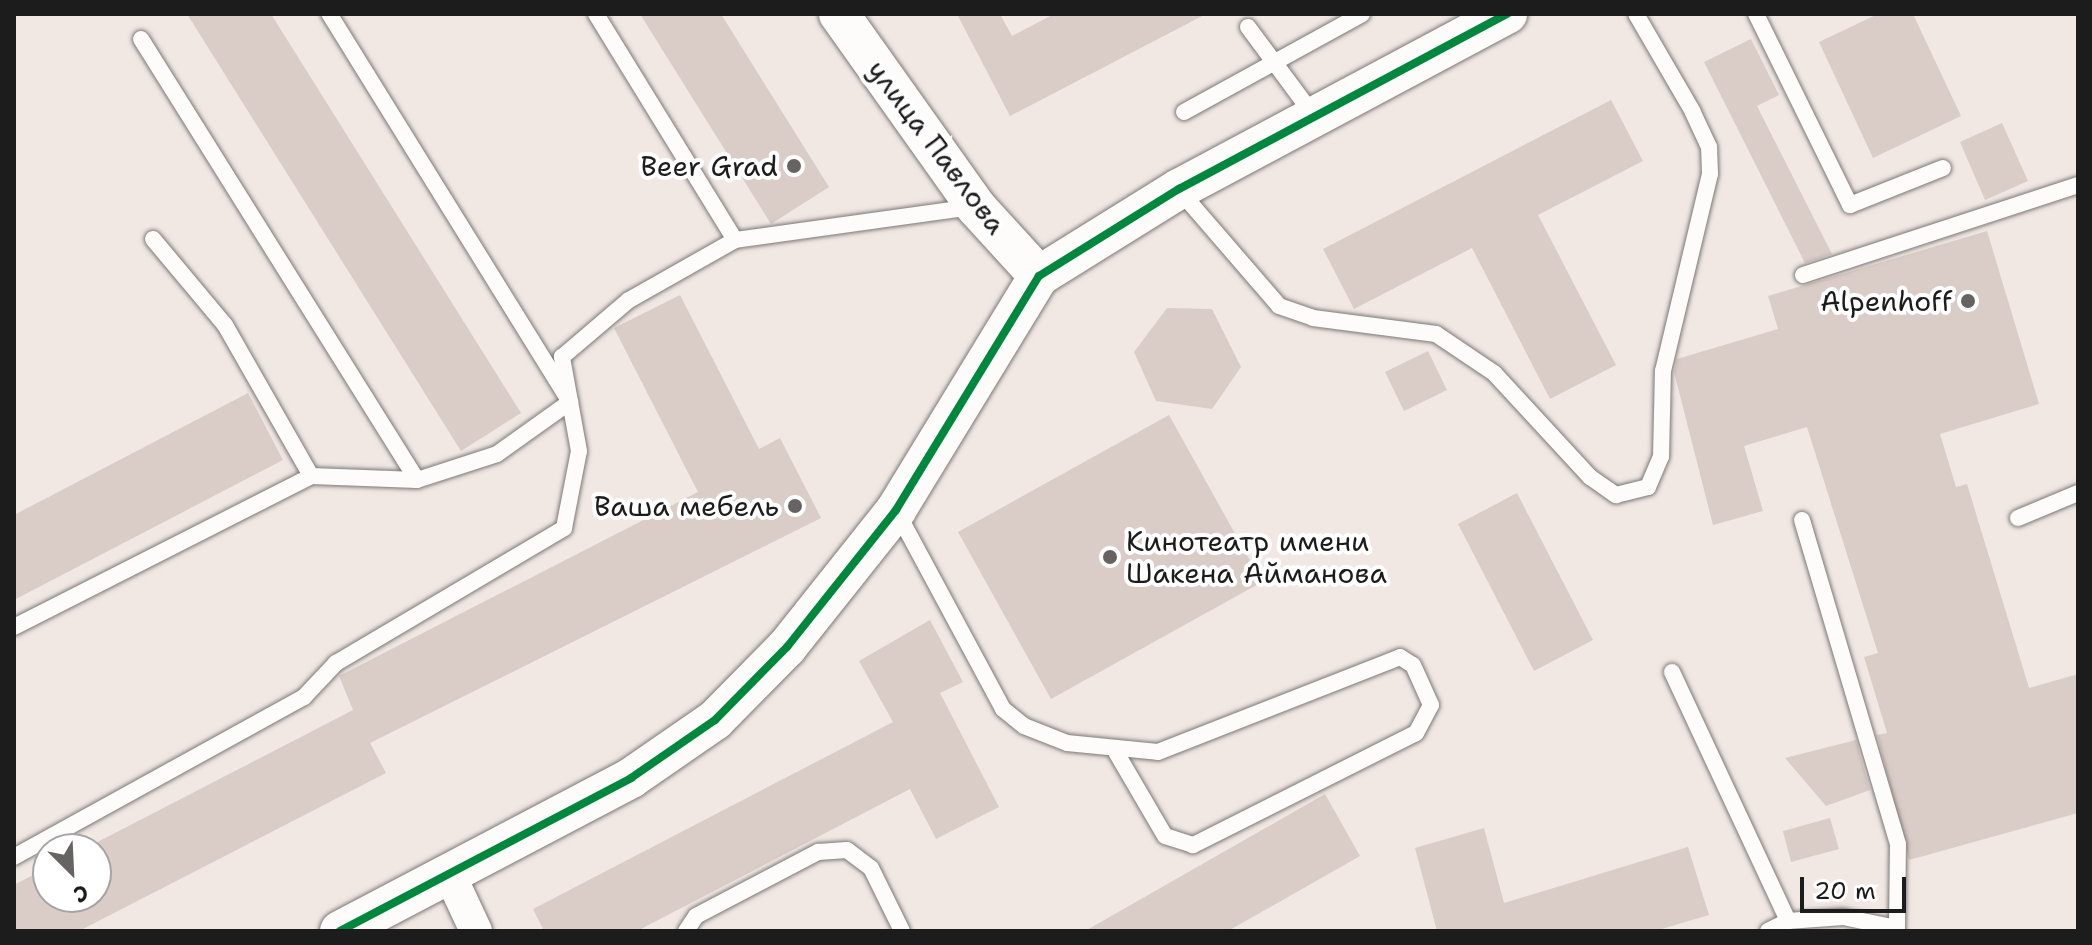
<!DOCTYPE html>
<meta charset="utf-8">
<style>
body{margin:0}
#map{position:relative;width:2092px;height:945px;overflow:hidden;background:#f1e8e4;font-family:"Shantell Sans",sans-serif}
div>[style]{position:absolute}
.building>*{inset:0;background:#daccc6}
.roads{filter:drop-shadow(0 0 2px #7c7876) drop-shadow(0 0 2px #7c7876)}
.service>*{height:16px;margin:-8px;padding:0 8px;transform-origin:8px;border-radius:8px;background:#fdfcfb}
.minor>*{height:32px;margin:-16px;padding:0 16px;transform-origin:16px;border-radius:16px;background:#fdfcfb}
.tertiary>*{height:40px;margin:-20px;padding:0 20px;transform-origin:20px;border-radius:20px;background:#fdfcfb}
.cycleway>*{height:8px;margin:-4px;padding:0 4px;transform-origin:4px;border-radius:4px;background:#00873e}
.dots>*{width:22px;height:22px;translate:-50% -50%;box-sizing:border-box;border:4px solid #fff;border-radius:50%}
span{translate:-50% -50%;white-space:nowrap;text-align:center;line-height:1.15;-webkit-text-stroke:8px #fff;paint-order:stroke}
.street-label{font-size:28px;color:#1c1c1c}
.poi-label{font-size:28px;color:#1c1c1c}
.right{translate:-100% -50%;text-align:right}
.left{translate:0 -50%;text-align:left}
.frame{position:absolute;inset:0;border:16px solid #1c1c1c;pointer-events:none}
.north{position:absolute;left:32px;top:833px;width:80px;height:80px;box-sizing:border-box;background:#fff;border:2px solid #a4a4a4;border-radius:50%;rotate:156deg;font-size:22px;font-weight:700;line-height:32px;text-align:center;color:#1c1c1c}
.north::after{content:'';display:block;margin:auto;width:28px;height:36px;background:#676362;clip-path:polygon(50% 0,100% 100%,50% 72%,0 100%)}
.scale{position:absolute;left:1800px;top:877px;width:106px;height:36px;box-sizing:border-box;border:4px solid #1c1c1c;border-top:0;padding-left:10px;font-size:24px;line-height:28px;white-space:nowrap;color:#1c1c1c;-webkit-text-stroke:6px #fff;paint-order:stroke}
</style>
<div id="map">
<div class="building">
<div style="clip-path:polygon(187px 14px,271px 14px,521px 413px,461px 451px)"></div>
<div style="clip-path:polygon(640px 14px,721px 14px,829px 187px,771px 224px)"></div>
<div style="clip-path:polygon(957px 14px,1000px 14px,1012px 36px,1054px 14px,1206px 14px,1010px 116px)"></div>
<div style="clip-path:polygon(1878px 14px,1913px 14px,1961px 116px,1873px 158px,1819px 42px)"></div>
<div style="clip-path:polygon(1751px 39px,1779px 95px,1757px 106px,1832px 254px,1805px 263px,1704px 62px)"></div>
<div style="clip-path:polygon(1611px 100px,1643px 161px,1538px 215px,1616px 365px,1550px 399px,1472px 248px,1354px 309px,1323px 249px)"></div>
<div style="clip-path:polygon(2002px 123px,2028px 181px,1985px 200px,1960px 142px)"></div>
<div style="clip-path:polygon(1987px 231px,2039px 404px,1940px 434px,1956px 487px,1967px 484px,2029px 688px,2078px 674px,2078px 813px,1909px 860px,1877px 735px,1887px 733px,1864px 657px,1878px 653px,1807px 427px,1744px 446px,1763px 511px,1713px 525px,1674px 372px,1677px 359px,1778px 329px,1768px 296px)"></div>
<div style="clip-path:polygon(680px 295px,759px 449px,780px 438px,821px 518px,370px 743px,386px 773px,79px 931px,14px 931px,14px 885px,48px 867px,48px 897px,96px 897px,96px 849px,84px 849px,353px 710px,339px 676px,698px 492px,614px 328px)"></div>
<div style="clip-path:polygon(1167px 308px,1212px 309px,1241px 367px,1212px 409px,1156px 401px,1134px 352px)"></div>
<div style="clip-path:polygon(1428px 351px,1447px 390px,1404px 411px,1385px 372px)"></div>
<div style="clip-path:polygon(248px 393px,283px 460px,14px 600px,14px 515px)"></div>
<div style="clip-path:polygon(1169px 415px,1262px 582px,1051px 699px,958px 532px)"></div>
<div style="clip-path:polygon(1517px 493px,1593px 640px,1534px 671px,1458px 524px)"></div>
<div style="clip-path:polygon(930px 620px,963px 682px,940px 693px,999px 807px,936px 839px,910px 789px,637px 931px,544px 931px,533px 909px,893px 722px,859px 661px)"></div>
<div style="clip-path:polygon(1856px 740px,1870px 790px,1826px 806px,1785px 758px)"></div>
<div style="clip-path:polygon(1325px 794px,1360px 856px,1228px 931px,1085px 931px)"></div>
<div style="clip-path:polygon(1830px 818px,1839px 849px,1791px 862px,1783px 831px)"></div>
<div style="clip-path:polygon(1484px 828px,1504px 903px,1688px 847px,1709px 915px,1655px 931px,1437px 931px,1415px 848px)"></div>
</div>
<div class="roads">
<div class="service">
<div style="left:596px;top:14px;width:265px;rotate:58.4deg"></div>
<div style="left:1756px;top:14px;width:213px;rotate:63.8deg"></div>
<div style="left:1850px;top:205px;width:100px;rotate:-21.7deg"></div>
<div style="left:1248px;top:27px;width:111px;rotate:53.4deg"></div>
<div style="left:141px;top:39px;width:520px;rotate:57.96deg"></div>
<div style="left:1184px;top:112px;width:203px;rotate:-28.8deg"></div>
<div style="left:1179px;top:190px;width:153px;rotate:49.2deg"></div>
<div style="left:1279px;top:306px;width:36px;rotate:19deg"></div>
<div style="left:1313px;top:318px;width:124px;rotate:7.4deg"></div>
<div style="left:1436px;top:334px;width:70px;rotate:33.9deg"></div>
<div style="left:1494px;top:373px;width:142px;rotate:47.3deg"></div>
<div style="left:1590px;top:477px;width:32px;rotate:35deg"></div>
<div style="left:1616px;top:495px;width:33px;rotate:-14deg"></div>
<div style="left:1648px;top:487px;width:33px;rotate:-67deg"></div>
<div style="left:1661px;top:457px;width:86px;rotate:-88.7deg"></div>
<div style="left:1663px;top:371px;width:203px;rotate:-76.6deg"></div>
<div style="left:1710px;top:174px;width:27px;rotate:-92deg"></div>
<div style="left:1709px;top:147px;width:38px;rotate:-115deg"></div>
<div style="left:1693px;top:112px;width:113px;rotate:-120.2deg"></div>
<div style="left:153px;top:239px;width:112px;rotate:50.1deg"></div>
<div style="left:225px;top:325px;width:174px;rotate:60.3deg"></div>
<div style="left:1803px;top:275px;width:289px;rotate:-18.1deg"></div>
<div style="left:897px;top:512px;width:224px;rotate:61.7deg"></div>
<div style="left:1003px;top:709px;width:27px;rotate:39deg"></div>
<div style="left:1024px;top:726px;width:46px;rotate:21.6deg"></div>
<div style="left:1067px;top:743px;width:91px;rotate:5.6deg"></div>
<div style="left:1158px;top:752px;width:260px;rotate:-21.4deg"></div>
<div style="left:1400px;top:657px;width:15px;rotate:32deg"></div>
<div style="left:1413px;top:665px;width:44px;rotate:65.8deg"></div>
<div style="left:1431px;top:705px;width:32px;rotate:118deg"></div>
<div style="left:1416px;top:733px;width:250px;rotate:153.3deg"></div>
<div style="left:1193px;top:845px;width:29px;rotate:-162deg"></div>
<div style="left:1165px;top:836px;width:97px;rotate:-120.3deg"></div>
<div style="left:2018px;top:518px;width:65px;rotate:-22.6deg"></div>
<div style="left:1802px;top:520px;width:338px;rotate:73.5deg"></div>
<div style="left:1898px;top:844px;width:87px;rotate:90.7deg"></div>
<div style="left:14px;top:627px;width:333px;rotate:-26.9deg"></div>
<div style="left:311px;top:476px;width:106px;rotate:2.2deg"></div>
<div style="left:417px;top:480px;width:84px;rotate:-18deg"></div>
<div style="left:497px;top:454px;width:90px;rotate:-35.5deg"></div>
<div style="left:570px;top:402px;width:457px;rotate:-121.8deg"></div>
<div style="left:1672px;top:672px;width:275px;rotate:65deg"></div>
<div style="left:1788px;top:921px;width:55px;rotate:-4.2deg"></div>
<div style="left:1843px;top:917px;width:54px;rotate:11.7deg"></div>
<div style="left:14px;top:857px;width:331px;rotate:-28.9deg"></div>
<div style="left:304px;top:697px;width:47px;rotate:-46.7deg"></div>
<div style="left:336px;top:663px;width:265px;rotate:-30.6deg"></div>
<div style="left:564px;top:528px;width:78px;rotate:-79deg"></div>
<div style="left:579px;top:451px;width:96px;rotate:-100.3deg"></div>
<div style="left:562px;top:357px;width:88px;rotate:-40.4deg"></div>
<div style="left:629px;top:300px;width:122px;rotate:-29.5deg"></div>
<div style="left:735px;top:240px;width:240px;rotate:-7.9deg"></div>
<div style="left:686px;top:931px;width:18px;rotate:-56deg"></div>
<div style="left:696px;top:916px;width:138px;rotate:-27.7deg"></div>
<div style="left:818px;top:852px;width:29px;rotate:-4deg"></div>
<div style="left:847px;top:850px;width:30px;rotate:37deg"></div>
<div style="left:871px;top:868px;width:70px;rotate:63.8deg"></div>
<div style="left:1768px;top:931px;width:22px;rotate:-27deg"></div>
</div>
<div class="minor">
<div style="left:449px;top:873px;width:64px;rotate:65deg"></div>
</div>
<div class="tertiary">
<div style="left:839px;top:14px;width:237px;rotate:54.6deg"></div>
<div style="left:976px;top:207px;width:93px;rotate:47.6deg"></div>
<div style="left:340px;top:931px;width:329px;rotate:-27.7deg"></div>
<div style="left:631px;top:778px;width:102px;rotate:-34.6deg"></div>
<div style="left:715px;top:720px;width:103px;rotate:-45.4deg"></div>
<div style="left:787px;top:647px;width:175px;rotate:-51.5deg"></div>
<div style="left:896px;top:510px;width:274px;rotate:-58.6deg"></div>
<div style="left:1039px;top:276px;width:165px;rotate:-31.9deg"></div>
<div style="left:1179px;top:189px;width:372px;rotate:-28.1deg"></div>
</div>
</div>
<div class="cycleway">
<div style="left:340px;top:931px;width:329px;rotate:-27.7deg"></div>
<div style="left:631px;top:778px;width:102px;rotate:-34.6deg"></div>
<div style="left:715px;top:720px;width:103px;rotate:-45.4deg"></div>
<div style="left:787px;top:647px;width:175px;rotate:-51.5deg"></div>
<div style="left:896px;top:510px;width:274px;rotate:-58.6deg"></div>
<div style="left:1039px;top:276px;width:165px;rotate:-31.9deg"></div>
<div style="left:1179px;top:189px;width:372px;rotate:-28.1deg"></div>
</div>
<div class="dots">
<div style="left:794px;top:166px;background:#676362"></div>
<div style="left:1968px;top:301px;background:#676362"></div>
<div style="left:795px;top:506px;background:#676362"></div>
<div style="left:1110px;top:557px;background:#676362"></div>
</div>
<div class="street-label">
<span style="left:937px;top:147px;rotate:53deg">улица Павлова</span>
</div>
<div class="poi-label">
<span class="right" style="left:778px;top:166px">Beer Grad</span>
<span class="right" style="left:1952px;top:301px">Alpenhoff</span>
<span class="right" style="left:779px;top:506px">Ваша мебель</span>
<span class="left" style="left:1126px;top:557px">Кинотеатр имени<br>Шакена Айманова</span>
</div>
<div class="frame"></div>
<div class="north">С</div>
<div class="scale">20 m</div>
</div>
